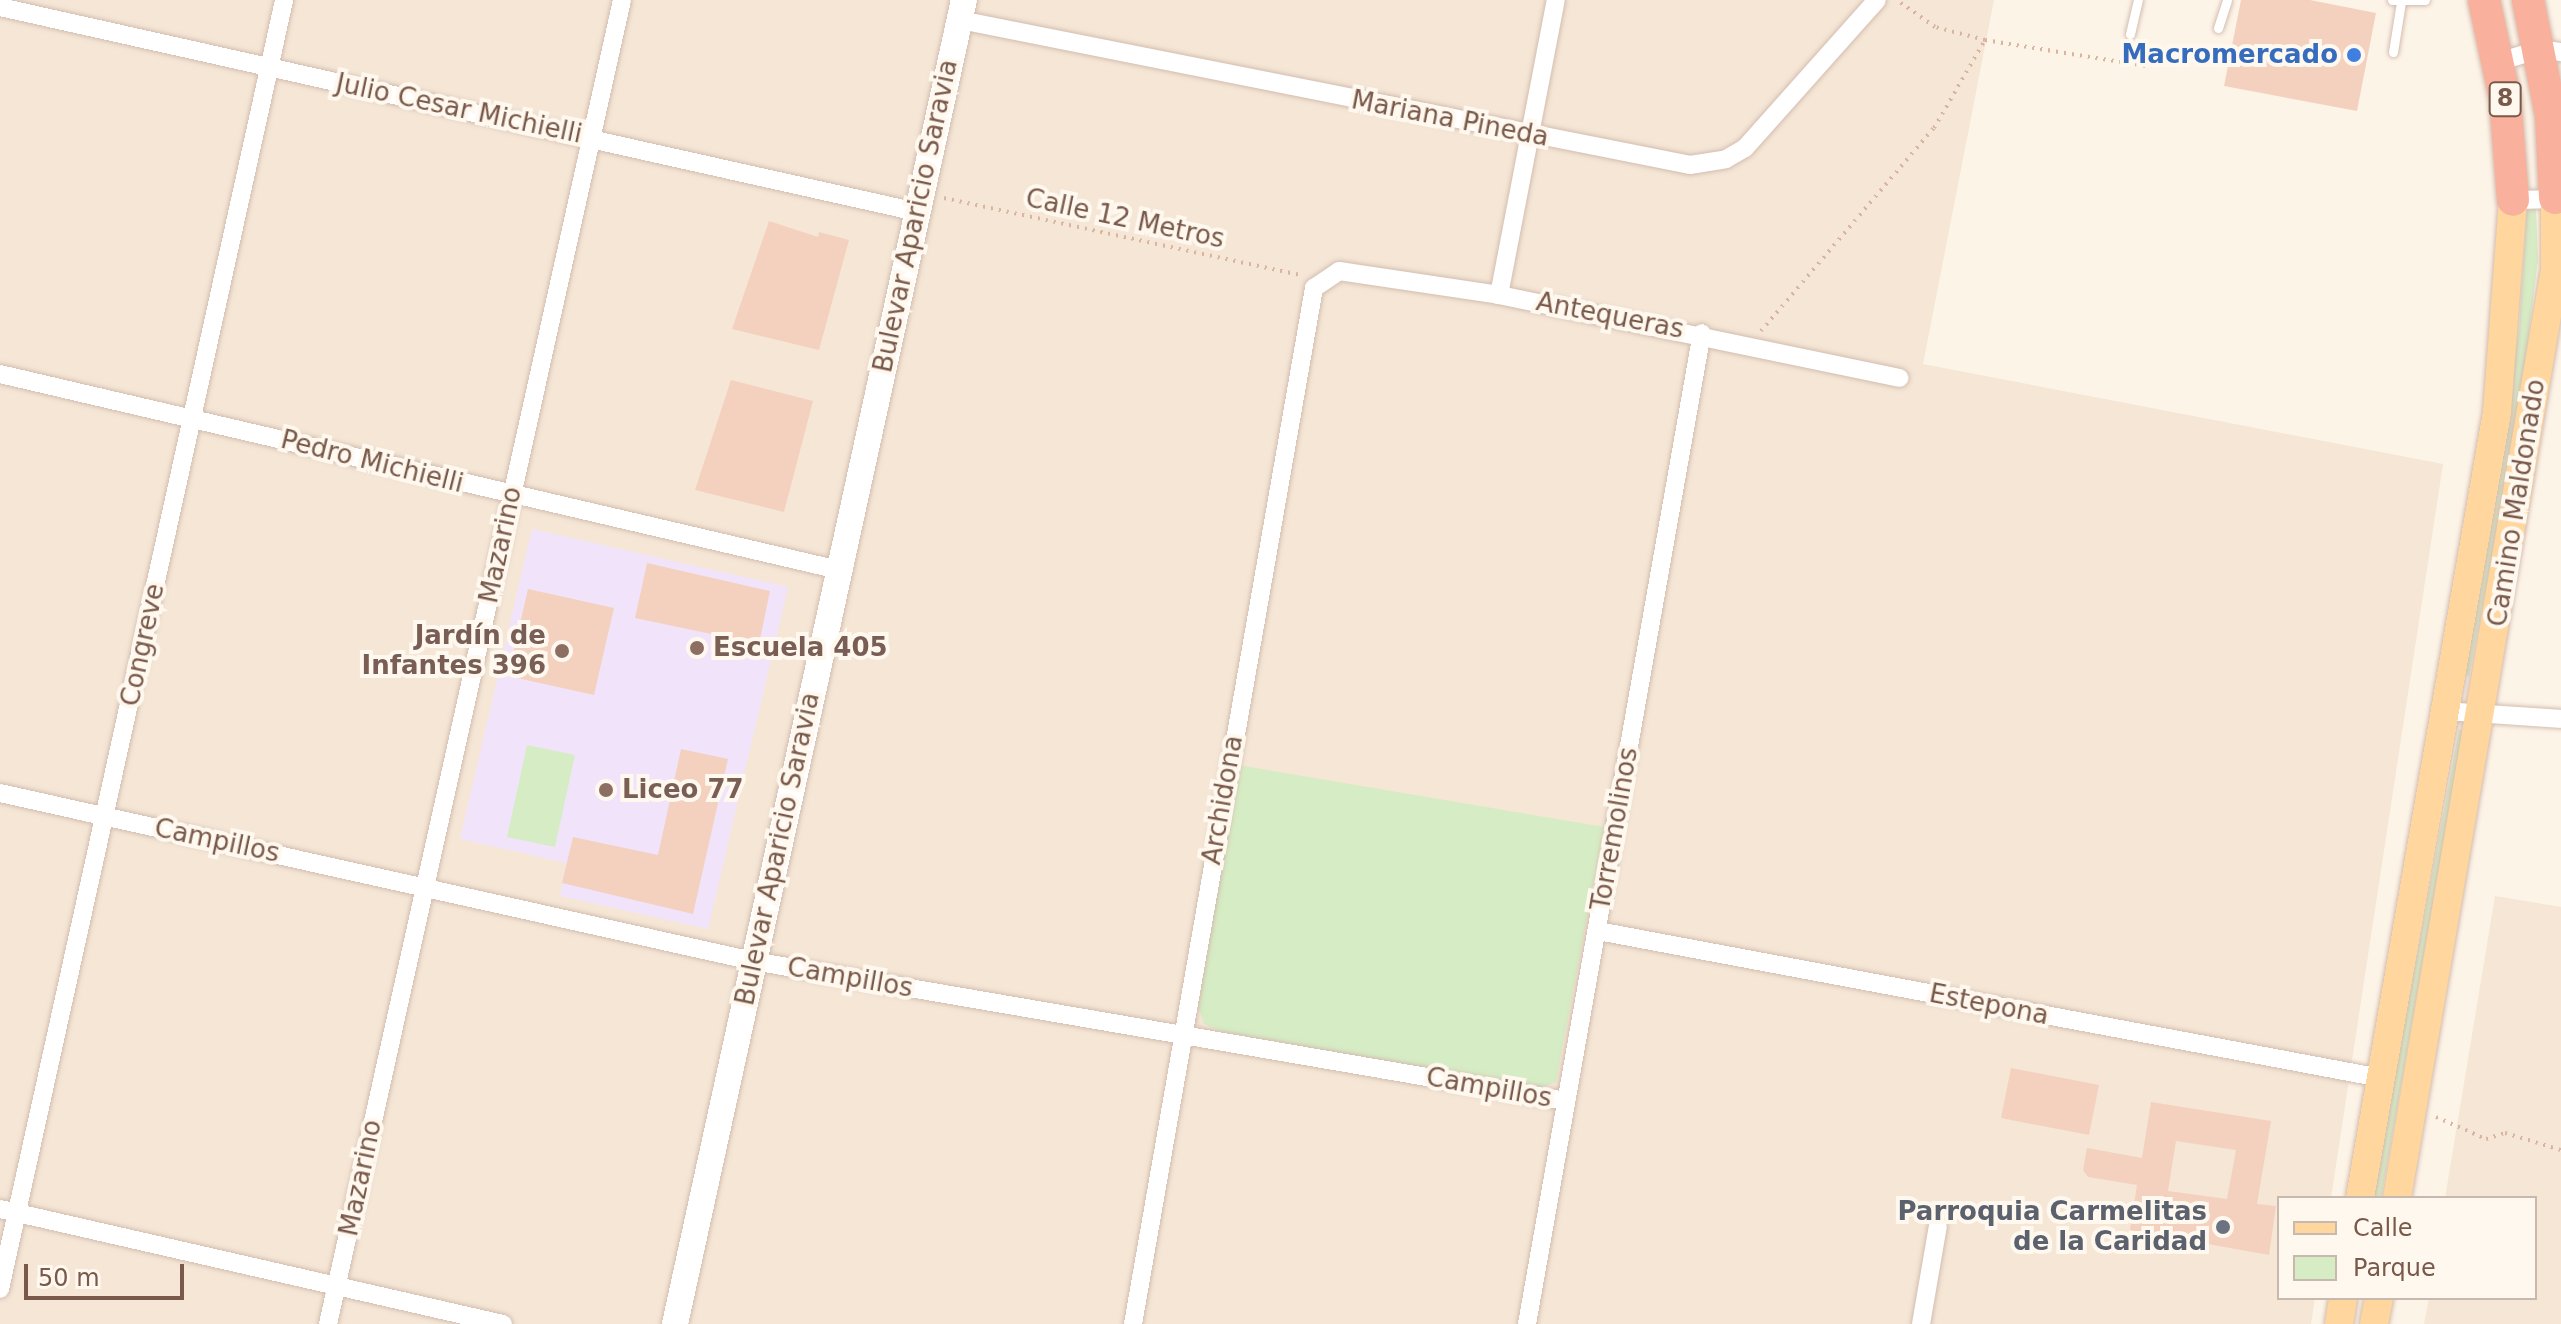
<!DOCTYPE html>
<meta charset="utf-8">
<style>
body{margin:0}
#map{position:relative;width:2561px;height:1324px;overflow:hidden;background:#fdf4e8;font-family:"DejaVu Sans",sans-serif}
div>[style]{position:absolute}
.residential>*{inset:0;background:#f5e6d6}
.education>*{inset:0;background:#f1e4fa}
.green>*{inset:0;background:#d6ecc5}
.building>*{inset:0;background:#f4d1be}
.path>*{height:4px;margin-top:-2px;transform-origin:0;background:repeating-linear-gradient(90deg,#d9b4a1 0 2px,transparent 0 8px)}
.roads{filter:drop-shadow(0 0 2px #d3bdaf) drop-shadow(0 0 2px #d3bdaf)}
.lane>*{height:9px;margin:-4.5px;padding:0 4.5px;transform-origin:4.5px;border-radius:4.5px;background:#fff}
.street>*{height:18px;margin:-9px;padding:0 9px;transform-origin:9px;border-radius:9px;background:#fff}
.secondary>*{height:26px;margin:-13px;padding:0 13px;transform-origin:13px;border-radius:13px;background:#fff}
.primary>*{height:28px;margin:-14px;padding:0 14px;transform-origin:14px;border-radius:14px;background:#fed69e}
.highway>*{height:32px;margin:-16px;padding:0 16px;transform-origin:16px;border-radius:16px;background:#f9b19d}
.dots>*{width:22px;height:22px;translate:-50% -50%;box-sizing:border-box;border:4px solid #fff8ef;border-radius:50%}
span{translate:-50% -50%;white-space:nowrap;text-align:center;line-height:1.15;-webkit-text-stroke:8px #fff8ef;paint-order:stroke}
.shield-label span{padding:2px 6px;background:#fff8ef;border:2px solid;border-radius:6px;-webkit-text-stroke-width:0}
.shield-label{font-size:24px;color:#79594a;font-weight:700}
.shop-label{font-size:26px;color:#366cbe;font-weight:700}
.right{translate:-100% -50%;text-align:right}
.street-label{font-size:26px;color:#79594a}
.education-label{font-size:26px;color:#785e54;font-weight:700}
.left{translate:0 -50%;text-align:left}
.worship-label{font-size:26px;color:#5b616d;font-weight:700}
.legend{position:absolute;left:2277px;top:1196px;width:260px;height:104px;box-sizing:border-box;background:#fff8ef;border:2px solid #c9b8ad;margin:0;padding:10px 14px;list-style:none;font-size:24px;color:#79594a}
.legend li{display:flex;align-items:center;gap:16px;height:40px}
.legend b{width:40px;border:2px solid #c9b8ad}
.scale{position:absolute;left:24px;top:1264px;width:160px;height:36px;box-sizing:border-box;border:4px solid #79594a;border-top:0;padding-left:10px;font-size:24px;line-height:28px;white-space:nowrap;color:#79594a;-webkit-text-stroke:6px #fff8ef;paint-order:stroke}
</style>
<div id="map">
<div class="residential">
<div style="clip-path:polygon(0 0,1994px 0,1923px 364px,2443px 464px,2331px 1198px,2279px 1198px,2279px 1298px,2315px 1298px,2311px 1324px,0 1324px)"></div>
<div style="clip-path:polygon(2495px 896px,2561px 907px,2561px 1324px,2424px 1324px,2429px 1298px,2535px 1298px,2535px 1198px,2445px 1198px)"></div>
</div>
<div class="education">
<div style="clip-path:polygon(532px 529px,788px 587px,708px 929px,560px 896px,566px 863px,460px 839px)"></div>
</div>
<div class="green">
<div style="clip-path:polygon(2536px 208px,2538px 260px,2517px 426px,2469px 677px,2465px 673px,2519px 329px,2527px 210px)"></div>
<div style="clip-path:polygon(2459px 729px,2463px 732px,2381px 1198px,2372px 1198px)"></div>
<div style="clip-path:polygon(527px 745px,575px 755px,555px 847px,507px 837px)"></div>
<div style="clip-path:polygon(1238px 765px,1604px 827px,1556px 1082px,1537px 1089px,1223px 1032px,1204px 1024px,1196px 1001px)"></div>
</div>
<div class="building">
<div style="clip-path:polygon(2241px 0,2310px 0,2376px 13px,2357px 111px,2224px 86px)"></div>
<div style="clip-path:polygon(769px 221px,818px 237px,819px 232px,849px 240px,819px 350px,732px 329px)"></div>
<div style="clip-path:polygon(731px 380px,813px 401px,784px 512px,695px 490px)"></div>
<div style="clip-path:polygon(647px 563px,770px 591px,759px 644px,635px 618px)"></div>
<div style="clip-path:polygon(528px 589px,614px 608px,594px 695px,508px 676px)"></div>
<div style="clip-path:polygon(681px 749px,728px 759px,693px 914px,562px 883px,573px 837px,658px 855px)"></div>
<div style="clip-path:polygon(2011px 1068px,2099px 1085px,2089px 1135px,2001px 1118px)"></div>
<div style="clip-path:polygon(evenodd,2151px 1102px,2271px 1121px,2257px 1204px,2276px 1206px,2269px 1255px,2130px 1230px,2137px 1185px,2088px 1177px,2083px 1170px,2087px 1148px,2142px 1158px,2151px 1102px,2176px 1141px,2236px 1150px,2227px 1199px,2168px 1191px,2176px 1141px)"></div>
</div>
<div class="path">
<div style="left:1985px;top:40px;width:168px;rotate:9.2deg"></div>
<div style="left:944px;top:198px;width:363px;rotate:12.2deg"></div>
<div style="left:1761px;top:331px;width:267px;rotate:-49.6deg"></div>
<div style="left:1934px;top:128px;width:102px;rotate:-59.9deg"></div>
<div style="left:1985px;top:40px;width:52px;rotate:-165.4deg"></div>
<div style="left:1935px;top:27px;width:47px;rotate:-144.6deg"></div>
<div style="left:2436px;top:1117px;width:55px;rotate:23.7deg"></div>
<div style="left:2486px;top:1139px;width:20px;rotate:-18deg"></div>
<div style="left:2505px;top:1133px;width:59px;rotate:16.9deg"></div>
</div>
<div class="roads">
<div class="lane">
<div style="left:2392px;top:0;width:33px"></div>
<div style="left:2218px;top:28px;width:29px;rotate:-72deg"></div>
<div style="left:2130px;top:34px;width:35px;rotate:-77deg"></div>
<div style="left:2393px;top:52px;width:51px;rotate:-80.9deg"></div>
</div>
<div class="street">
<div style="left:0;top:7px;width:940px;rotate:12.6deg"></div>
<div style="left:960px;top:20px;width:744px;rotate:11.23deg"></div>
<div style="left:1690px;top:165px;width:36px;rotate:-9deg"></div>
<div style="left:1726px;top:159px;width:22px;rotate:-30deg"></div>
<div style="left:1745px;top:148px;width:198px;rotate:-48.3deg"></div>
<div style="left:2498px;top:62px;width:45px;rotate:-16.8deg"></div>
<div style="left:2541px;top:49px;width:20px;rotate:9deg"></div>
<div style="left:2513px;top:200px;width:48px;rotate:-1.2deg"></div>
<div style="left:1499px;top:295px;width:300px;rotate:-79.1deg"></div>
<div style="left:0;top:374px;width:862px;rotate:13.15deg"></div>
<div style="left:2444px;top:711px;width:117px;rotate:3.9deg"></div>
<div style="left:0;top:793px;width:772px;rotate:12.58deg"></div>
<div style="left:753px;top:961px;width:825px;rotate:9.77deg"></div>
<div style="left:1598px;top:931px;width:797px;rotate:10.63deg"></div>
<div style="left:0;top:1209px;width:516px;rotate:12.88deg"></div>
<div style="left:0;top:1289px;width:1320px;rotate:-77.57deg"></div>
<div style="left:328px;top:1324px;width:1356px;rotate:-77.48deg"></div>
<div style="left:1133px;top:1324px;width:1052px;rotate:-80.09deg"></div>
<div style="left:1314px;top:288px;width:30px;rotate:-34deg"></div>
<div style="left:1339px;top:271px;width:162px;rotate:8.5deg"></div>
<div style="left:1499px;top:295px;width:409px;rotate:11.7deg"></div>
<div style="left:1527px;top:1324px;width:1006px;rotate:-79.99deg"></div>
<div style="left:1921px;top:1324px;width:99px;rotate:-80.2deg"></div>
</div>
<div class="secondary">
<div style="left:675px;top:1324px;width:1355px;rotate:-77.69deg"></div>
</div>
<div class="primary">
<div style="left:2360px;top:1198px;width:798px;rotate:-80.11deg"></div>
<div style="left:2497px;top:412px;width:213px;rotate:-85.7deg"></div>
<div style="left:2397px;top:1198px;width:942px;rotate:-80.35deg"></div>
<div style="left:2555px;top:269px;width:71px;rotate:-90deg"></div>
<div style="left:2339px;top:1324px;width:26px;rotate:-81deg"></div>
<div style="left:2374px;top:1324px;width:26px;rotate:-79deg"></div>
</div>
<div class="highway">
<div style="left:2484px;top:0;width:100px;rotate:77.9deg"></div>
<div style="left:2505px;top:98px;width:102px;rotate:85.5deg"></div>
<div style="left:2528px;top:0;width:117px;rotate:78.7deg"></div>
<div style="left:2551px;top:115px;width:83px;rotate:87.2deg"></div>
</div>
</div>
<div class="dots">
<div style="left:2354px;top:55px;background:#3f7fe0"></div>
<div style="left:697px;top:648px;background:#8d6e63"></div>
<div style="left:562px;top:651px;background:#8d6e63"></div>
<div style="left:606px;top:790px;background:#8d6e63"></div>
<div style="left:2223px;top:1227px;background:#6b7280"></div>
</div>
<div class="shield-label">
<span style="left:2505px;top:99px">8</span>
</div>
<div class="shop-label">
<span class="right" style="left:2338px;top:55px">Macromercado</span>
</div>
<div class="street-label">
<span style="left:459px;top:109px;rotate:12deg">Julio Cesar Michielli</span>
<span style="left:1450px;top:119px;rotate:11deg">Mariana Pineda</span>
<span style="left:916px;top:216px;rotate:-78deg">Bulevar Aparicio Saravia</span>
<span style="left:1125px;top:219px;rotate:12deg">Calle 12 Metros</span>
<span style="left:1610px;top:316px;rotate:11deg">Antequeras</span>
<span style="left:372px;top:462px;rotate:14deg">Pedro Michielli</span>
<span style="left:2517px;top:503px;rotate:-81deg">Camino Maldonado</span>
<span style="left:501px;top:545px;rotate:-78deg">Mazarino</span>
<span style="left:143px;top:645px;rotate:-78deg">Congreve</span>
<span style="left:1223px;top:800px;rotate:-80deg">Archidona</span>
<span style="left:1615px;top:829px;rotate:-80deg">Torremolinos</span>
<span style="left:217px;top:841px;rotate:12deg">Campillos</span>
<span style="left:778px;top:849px;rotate:-78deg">Bulevar Aparicio Saravia</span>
<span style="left:850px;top:978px;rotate:10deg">Campillos</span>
<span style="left:1989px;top:1005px;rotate:11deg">Estepona</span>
<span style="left:1489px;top:1088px;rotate:10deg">Campillos</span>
<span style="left:361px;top:1178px;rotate:-78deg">Mazarino</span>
</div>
<div class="education-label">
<span class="right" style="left:546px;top:651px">Jardín de<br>Infantes 396</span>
<span class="left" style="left:713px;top:648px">Escuela 405</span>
<span class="left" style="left:622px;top:790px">Liceo 77</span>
</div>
<div class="worship-label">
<span class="right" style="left:2207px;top:1227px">Parroquia Carmelitas<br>de la Caridad</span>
</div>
<ul class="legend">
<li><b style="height:10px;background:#fed69e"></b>Calle</li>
<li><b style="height:22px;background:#d6ecc5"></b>Parque</li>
</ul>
<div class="scale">50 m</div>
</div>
